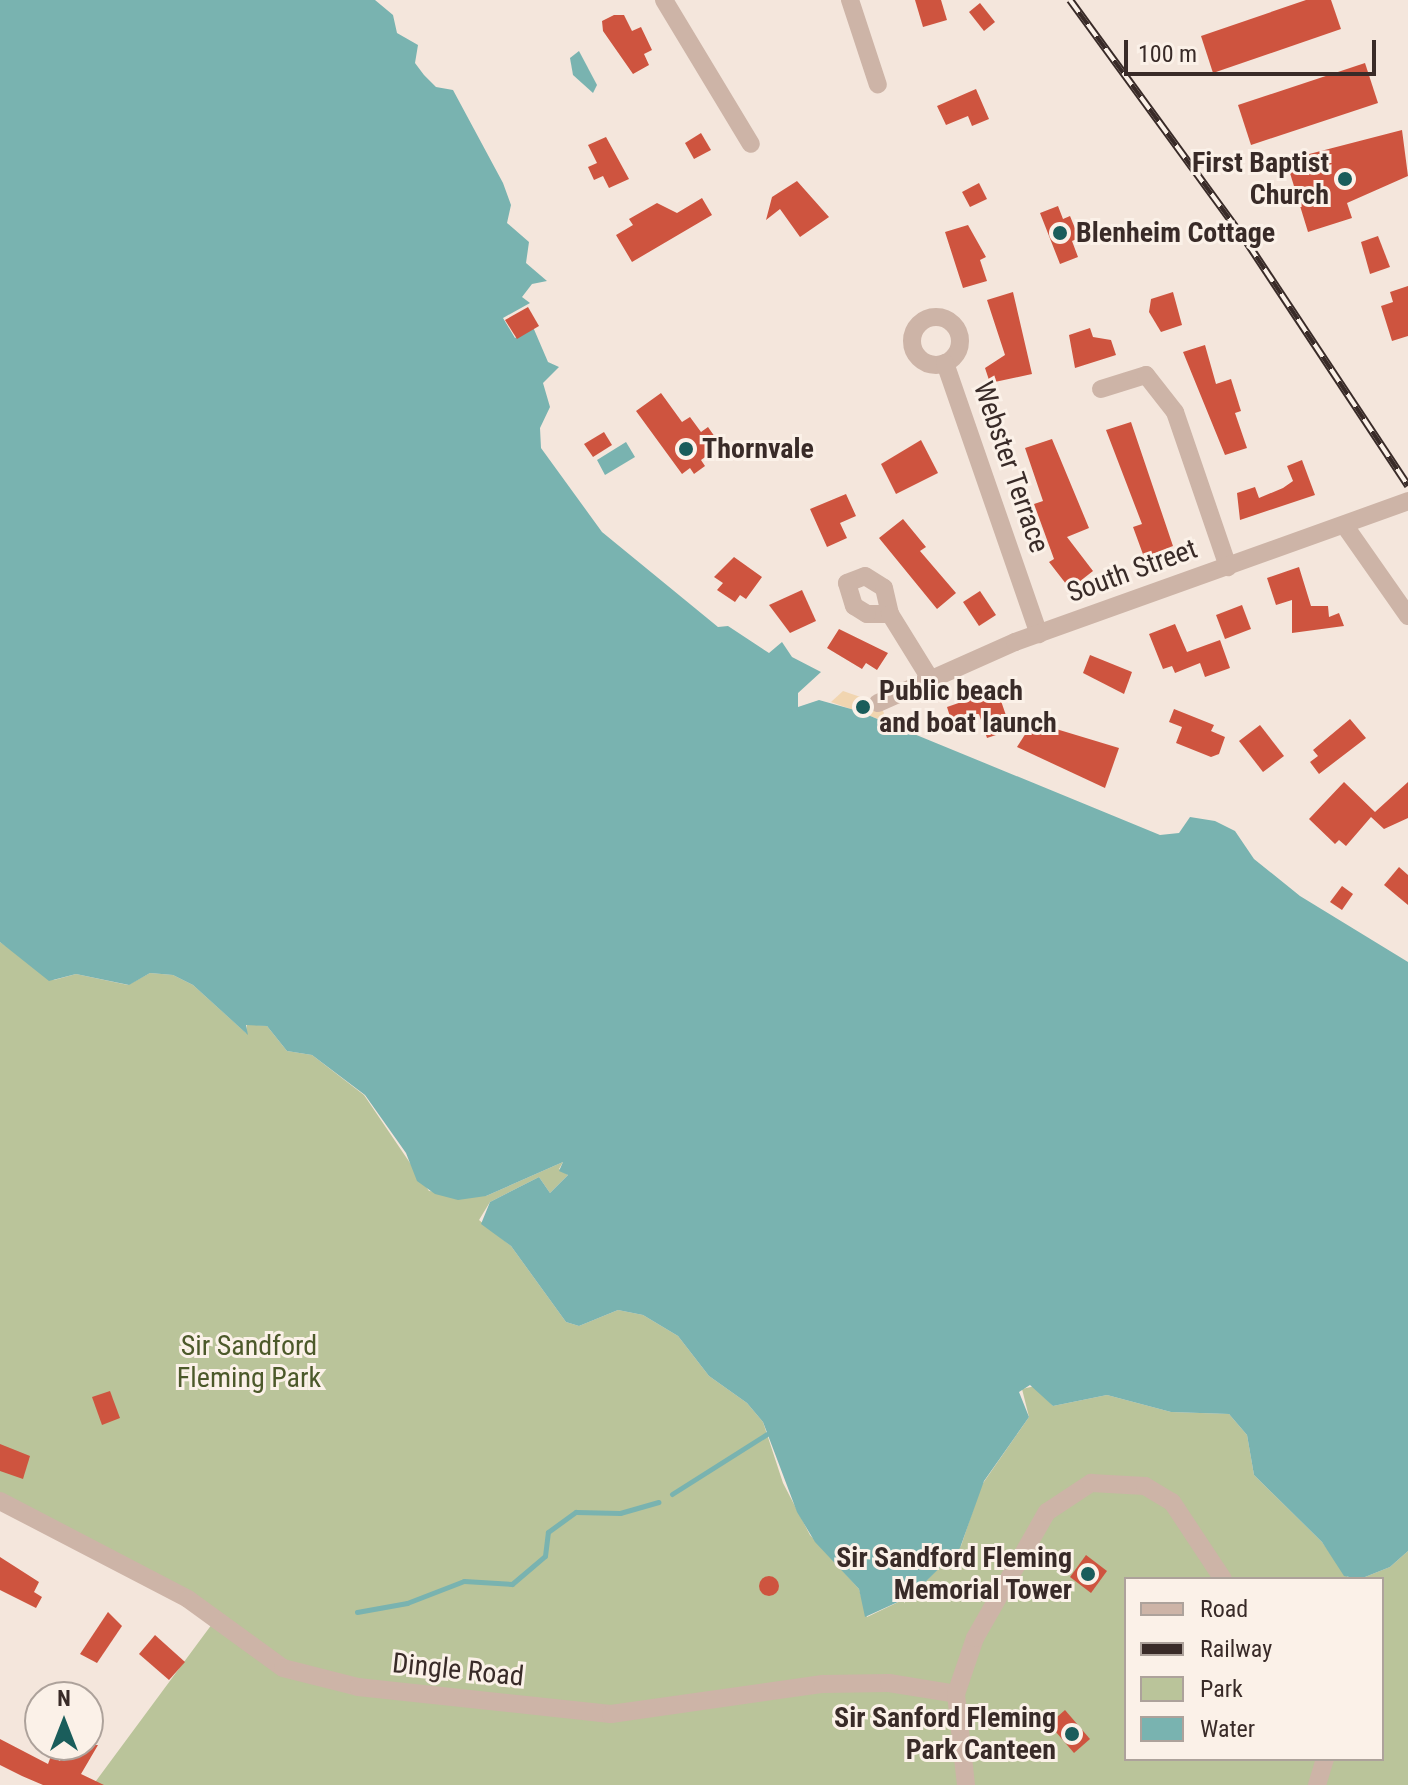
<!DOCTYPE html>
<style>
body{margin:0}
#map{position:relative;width:1408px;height:1785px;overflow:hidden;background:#f4e6dc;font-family:"Roboto Condensed",sans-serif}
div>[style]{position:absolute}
.green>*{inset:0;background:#bac49a}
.sand>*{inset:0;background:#f1d5b0}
.water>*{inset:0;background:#79b3b0}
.stream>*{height:5px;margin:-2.5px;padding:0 2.5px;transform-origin:2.5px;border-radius:2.5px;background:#79b3b0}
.building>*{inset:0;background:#ce543f}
.round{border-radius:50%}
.street>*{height:18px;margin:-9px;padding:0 9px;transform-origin:9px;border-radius:9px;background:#cdb4a7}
.street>.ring{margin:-9px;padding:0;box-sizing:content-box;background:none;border:18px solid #cdb4a7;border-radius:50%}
.rail>*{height:8px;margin-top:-4px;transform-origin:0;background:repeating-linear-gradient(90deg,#fbf1e8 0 15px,#392b28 0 30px);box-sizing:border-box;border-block:2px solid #392b28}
.dots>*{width:22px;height:22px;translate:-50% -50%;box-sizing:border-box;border:4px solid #fbf1e8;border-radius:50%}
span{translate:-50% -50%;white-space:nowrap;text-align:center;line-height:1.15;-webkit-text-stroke:6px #fbf1e8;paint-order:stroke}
.poi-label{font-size:28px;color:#392b28;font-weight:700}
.right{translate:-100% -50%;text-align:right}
.left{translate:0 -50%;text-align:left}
.street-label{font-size:28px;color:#392b28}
.park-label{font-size:28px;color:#4c592a}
.legend{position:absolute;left:1124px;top:1577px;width:260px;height:184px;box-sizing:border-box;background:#fbf1e8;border:2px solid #ada29b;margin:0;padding:10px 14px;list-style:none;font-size:24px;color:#392b28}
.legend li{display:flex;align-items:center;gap:16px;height:40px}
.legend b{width:40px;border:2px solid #ada29b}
.north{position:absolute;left:24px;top:1681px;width:80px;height:80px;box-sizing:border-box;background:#fbf1e8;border:2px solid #ada29b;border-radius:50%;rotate:0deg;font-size:22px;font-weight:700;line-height:32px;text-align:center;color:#392b28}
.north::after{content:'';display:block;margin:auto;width:28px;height:36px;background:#1a5d5b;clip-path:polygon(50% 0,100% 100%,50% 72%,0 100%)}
.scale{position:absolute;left:1124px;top:40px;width:252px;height:36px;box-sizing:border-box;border:4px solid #392b28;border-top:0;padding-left:10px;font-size:24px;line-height:28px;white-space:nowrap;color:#392b28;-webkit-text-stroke:6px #fbf1e8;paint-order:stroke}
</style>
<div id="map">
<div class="green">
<div style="clip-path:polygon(0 942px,54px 980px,76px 974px,128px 985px,150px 973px,173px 975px,193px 985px,246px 1033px,247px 1024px,267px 1026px,287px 1051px,312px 1055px,364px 1095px,429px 1191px,486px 1196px,563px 1162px,559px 1169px,568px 1175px,550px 1193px,539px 1177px,490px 1202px,479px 1220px,511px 1246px,566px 1322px,579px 1326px,618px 1310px,643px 1315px,678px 1336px,709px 1376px,747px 1403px,763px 1422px,783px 1483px,810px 1535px,859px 1589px,867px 1617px,911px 1596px,961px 1546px,981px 1486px,1029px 1417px,1022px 1389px,1035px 1386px,1053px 1406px,1107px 1395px,1171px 1412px,1229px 1414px,1247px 1435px,1254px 1475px,1322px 1542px,1349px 1579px,1126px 1579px,1126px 1759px,1382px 1759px,1382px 1579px,1360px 1579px,1390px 1567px,1408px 1551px,1408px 1785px,93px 1785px,215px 1620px,0 1507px)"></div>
</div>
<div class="sand">
<div style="clip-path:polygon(843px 691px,878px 703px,884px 713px,881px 720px,831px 702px)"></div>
</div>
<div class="water">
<div style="clip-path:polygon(0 0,375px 0,393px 15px,397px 33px,418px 45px,415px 63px,424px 75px,436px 87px,453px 90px,503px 183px,511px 205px,507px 223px,529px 242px,526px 263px,547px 281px,532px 284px,522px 297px,530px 303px,503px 318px,515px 338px,533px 327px,548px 362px,559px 367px,543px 383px,550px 407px,540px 428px,541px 448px,602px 532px,718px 627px,728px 626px,769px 653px,782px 642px,792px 657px,821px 672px,798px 693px,798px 707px,819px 700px,858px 711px,1160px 835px,1179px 833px,1190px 817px,1215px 821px,1235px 831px,1254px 859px,1300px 896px,1408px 962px,1408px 1551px,1390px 1567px,1360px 1579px,1344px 1576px,1322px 1542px,1254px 1475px,1247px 1435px,1229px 1414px,1171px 1412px,1107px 1395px,1053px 1406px,1030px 1385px,1019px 1392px,1029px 1417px,984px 1481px,960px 1548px,911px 1596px,865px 1617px,859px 1589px,815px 1542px,797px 1512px,763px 1422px,747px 1403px,709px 1376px,678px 1336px,643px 1315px,618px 1310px,579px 1326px,566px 1322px,511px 1246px,481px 1224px,490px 1202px,539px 1177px,550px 1193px,568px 1175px,559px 1171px,563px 1162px,486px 1196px,458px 1200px,435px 1194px,417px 1181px,406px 1153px,365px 1095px,312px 1055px,287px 1051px,267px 1026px,246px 1025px,248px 1035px,193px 985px,173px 975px,150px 973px,129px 985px,76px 974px,49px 981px,0 942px)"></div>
<div style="clip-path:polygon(579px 51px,597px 85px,593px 93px,573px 75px,570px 58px)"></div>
<div style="clip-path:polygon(626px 442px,635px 457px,605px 475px,597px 460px)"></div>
</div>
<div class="stream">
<div style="left:672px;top:1494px;width:112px;rotate:-32.3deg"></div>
<div style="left:357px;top:1612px;width:51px;rotate:-10.2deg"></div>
<div style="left:407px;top:1603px;width:61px;rotate:-21.1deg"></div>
<div style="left:464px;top:1581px;width:48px;rotate:3.6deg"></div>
<div style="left:512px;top:1584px;width:43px;rotate:-40.3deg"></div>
<div style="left:545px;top:1556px;width:24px;rotate:-83deg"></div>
<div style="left:548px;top:1532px;width:34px;rotate:-36deg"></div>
<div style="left:576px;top:1512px;width:44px;rotate:1.3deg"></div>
<div style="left:620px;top:1513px;width:40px;rotate:-16deg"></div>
</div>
<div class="building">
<div style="clip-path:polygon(915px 0,941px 0,947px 20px,923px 27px)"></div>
<div style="clip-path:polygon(1306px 0,1331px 0,1341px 29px,1213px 73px,1201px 36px)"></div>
<div style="clip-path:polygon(980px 3px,995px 22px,984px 31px,969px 12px)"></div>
<div style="clip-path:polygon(614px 15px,624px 15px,632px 31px,641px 27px,652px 50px,644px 54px,649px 65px,633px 74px,603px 31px,602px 21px)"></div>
<div style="clip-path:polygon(1365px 63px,1378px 103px,1251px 145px,1238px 105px)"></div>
<div style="clip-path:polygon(976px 89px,989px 119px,972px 126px,968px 116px,946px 125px,937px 106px)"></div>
<div style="clip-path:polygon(1402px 130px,1408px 176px,1347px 203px,1352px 218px,1308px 232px,1286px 160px)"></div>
<div style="clip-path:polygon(701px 133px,711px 150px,694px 159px,685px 143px)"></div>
<div style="clip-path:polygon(606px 137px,629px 179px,609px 188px,603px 176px,594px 180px,588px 167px,597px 163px,588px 145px)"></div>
<div style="clip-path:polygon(797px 181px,829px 217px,800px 237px,780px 209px,766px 220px,772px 197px)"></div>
<div style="clip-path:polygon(979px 183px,987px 199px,970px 207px,962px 192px)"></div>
<div style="clip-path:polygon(702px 198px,712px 215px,632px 262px,616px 235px,633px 225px,629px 219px,657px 203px,677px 213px)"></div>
<div style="clip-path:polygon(1058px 206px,1063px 219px,1070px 216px,1079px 238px,1072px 241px,1078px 257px,1060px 264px,1040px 213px)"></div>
<div style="clip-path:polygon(968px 225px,986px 257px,980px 260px,987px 281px,963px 288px,945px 232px)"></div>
<div style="clip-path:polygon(1378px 236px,1390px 267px,1370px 274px,1361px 242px)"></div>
<div style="clip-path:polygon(1408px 286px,1408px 336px,1392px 341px,1381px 306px,1393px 302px,1390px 292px)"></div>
<div style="clip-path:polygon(1013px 292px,1032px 374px,990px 383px,985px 368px,1005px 355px,987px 300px)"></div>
<div style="clip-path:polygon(1173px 292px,1182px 325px,1161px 332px,1149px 312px,1151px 299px)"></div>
<div style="clip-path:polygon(528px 307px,539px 326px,517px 339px,505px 320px)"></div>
<div style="clip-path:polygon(1090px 328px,1093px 337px,1111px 340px,1116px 355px,1075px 368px,1069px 335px)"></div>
<div style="clip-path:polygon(1205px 345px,1216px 384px,1231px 379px,1241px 411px,1235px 413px,1247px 448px,1225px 455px,1183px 352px)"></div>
<div style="clip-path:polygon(661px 393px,682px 422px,690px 417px,701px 432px,708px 427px,715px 437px,705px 445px,711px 453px,701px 460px,705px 466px,694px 474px,690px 468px,682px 474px,636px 411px)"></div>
<div style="clip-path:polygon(1131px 422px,1173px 546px,1144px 557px,1133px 527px,1142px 524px,1106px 430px)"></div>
<div style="clip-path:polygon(604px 432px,612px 445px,593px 457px,584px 444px)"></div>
<div style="clip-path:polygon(1052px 439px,1089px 528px,1067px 537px,1093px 571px,1070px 589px,1049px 562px,1054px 559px,1034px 504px,1043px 501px,1025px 448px)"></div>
<div style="clip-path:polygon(921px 440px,938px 473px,896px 494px,881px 464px)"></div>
<div style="clip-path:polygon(1302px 460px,1315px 495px,1240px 520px,1237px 493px,1255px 487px,1259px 498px,1283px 488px,1293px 481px,1287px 466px)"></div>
<div style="clip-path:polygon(846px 494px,856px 516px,840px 523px,847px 538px,827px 547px,810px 509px)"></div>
<div style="clip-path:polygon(903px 519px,926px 547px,920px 551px,956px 593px,937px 609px,879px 538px)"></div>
<div style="clip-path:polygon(734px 557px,762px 577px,746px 599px,740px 595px,735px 602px,717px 590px,723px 583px,714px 577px)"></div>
<div style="clip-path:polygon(1299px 567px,1311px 606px,1328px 606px,1329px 617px,1339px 613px,1344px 626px,1292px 633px,1292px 600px,1276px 605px,1267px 578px)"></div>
<div style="clip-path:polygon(802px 590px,816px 621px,790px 633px,769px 605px)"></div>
<div style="clip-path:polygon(980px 591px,996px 615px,979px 626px,963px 602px)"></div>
<div style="clip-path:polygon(1242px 605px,1251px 629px,1225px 639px,1216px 615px)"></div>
<div style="clip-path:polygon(1175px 624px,1187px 652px,1220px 640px,1230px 668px,1205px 677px,1200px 663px,1175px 673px,1172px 666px,1163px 669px,1149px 634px)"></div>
<div style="clip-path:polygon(839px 629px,888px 653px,877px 670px,866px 663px,862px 669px,827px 648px)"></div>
<div style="clip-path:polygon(1090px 655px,1132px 672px,1124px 694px,1083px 673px)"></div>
<div style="clip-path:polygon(979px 696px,981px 701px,1000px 698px,1011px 730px,987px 738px,979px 714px,952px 723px,947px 707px)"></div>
<div style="clip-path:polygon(1174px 709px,1214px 725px,1211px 731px,1225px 737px,1219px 754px,1211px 757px,1176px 743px,1182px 727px,1169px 722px)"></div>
<div style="clip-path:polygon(1350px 719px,1366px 738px,1319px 774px,1310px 762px,1318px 756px,1313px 750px)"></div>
<div style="clip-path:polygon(1033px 722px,1119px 748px,1105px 788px,1017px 747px)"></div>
<div style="clip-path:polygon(1260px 725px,1284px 756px,1263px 772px,1239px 741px)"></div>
<div style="clip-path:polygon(1344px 782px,1375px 812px,1408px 782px,1408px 818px,1384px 829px,1371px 817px,1346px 846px,1339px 840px,1335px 844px,1309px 819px)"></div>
<div style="clip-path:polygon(1399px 867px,1408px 875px,1408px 905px,1384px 885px)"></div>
<div style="clip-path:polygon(1342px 886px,1353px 894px,1342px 910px,1330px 902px)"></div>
<div style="clip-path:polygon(110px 1391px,120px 1418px,102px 1425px,92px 1397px)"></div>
<div style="clip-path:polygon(0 1444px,30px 1456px,23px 1479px,0 1471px)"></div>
<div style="clip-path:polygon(1086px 1555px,1107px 1571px,1091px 1593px,1070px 1577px)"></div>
<div style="clip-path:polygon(0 1557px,39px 1582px,34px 1592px,42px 1597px,36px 1608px,0 1590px)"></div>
<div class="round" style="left:759px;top:1576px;width:20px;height:20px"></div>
<div style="clip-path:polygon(108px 1612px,122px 1626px,97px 1663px,80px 1654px)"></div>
<div style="clip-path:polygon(155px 1635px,185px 1662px,169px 1680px,139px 1654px)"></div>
<div style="clip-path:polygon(1065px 1710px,1090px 1739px,1074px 1753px,1049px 1724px)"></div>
<div style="clip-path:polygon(0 1739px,48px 1764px,51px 1756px,60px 1761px,68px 1745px,98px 1745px,81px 1774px,104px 1785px,43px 1785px,22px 1776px,0 1765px)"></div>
</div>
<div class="street">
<div style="left:664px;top:0;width:168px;rotate:58.9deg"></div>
<div style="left:850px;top:0;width:89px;rotate:71.8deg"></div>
<div class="ring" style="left:912px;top:317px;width:30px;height:30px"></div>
<div style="left:945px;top:363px;width:287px;rotate:70.9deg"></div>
<div style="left:1101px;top:389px;width:47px;rotate:-17.3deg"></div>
<div style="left:1146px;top:375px;width:47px;rotate:51.9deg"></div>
<div style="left:1175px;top:412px;width:164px;rotate:71.1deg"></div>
<div style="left:1345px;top:526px;width:110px;rotate:55deg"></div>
<div style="left:890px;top:614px;width:23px;rotate:180deg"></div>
<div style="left:867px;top:614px;width:15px;rotate:-148deg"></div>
<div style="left:854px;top:606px;width:24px;rotate:-107deg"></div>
<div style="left:847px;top:583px;width:19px;rotate:-21deg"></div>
<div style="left:865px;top:576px;width:22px;rotate:32deg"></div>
<div style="left:884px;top:588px;width:27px;rotate:77deg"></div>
<div style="left:890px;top:614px;width:74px;rotate:58.2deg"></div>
<div style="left:878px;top:703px;width:150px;rotate:-24deg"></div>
<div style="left:1015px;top:642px;width:418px;rotate:-19.7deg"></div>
<div style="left:0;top:1501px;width:212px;rotate:27.5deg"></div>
<div style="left:188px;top:1599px;width:117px;rotate:36deg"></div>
<div style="left:283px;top:1668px;width:77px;rotate:14.2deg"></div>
<div style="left:358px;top:1687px;width:254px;rotate:6.1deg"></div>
<div style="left:611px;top:1714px;width:214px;rotate:-8.1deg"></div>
<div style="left:823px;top:1684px;width:66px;rotate:-0.9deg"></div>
<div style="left:889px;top:1683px;width:68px;rotate:9.3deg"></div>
<div style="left:966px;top:1785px;width:92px;rotate:-96.3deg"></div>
<div style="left:956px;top:1694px;width:59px;rotate:-71.3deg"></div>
<div style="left:975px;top:1638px;width:145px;rotate:-60.3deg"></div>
<div style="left:1047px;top:1512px;width:53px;rotate:-33.4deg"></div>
<div style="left:1091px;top:1483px;width:54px;rotate:3.2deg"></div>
<div style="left:1145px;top:1486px;width:31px;rotate:31deg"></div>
<div style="left:1172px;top:1502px;width:92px;rotate:56.5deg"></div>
<div style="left:1317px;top:1785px;width:27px;rotate:-73deg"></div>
</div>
<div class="rail">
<div style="left:1070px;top:0;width:302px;rotate:53.9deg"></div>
<div style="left:1248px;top:244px;width:290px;rotate:56.5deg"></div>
</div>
<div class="dots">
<div style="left:1345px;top:179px;background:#1a5d5b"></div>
<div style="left:1060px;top:233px;background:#1a5d5b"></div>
<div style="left:686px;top:449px;background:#1a5d5b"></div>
<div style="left:863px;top:707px;background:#1a5d5b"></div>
<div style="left:1088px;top:1574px;background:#1a5d5b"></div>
<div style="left:1072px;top:1734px;background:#1a5d5b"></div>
</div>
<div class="poi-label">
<span class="right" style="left:1329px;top:179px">First Baptist<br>Church</span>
<span class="left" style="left:1076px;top:233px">Blenheim Cottage</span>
<span class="left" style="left:702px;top:449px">Thornvale</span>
<span class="left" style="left:879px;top:707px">Public beach<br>and boat launch</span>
<span class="right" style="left:1072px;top:1574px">Sir Sandford Fleming<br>Memorial Tower</span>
<span class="right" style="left:1056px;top:1734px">Sir Sanford Fleming<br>Park Canteen</span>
</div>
<div class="street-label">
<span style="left:1011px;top:467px;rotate:71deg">Webster Terrace</span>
<span style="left:1132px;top:571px;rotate:-20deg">South Street</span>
<span style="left:458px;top:1670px;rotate:6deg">Dingle Road</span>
</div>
<div class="park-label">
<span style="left:249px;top:1362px">Sir Sandford<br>Fleming Park</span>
</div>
<ul class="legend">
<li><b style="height:10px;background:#cdb4a7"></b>Road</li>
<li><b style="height:10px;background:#392b28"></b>Railway</li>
<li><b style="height:22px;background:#bac49a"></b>Park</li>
<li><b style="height:22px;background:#79b3b0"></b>Water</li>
</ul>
<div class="north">N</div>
<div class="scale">100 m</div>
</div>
